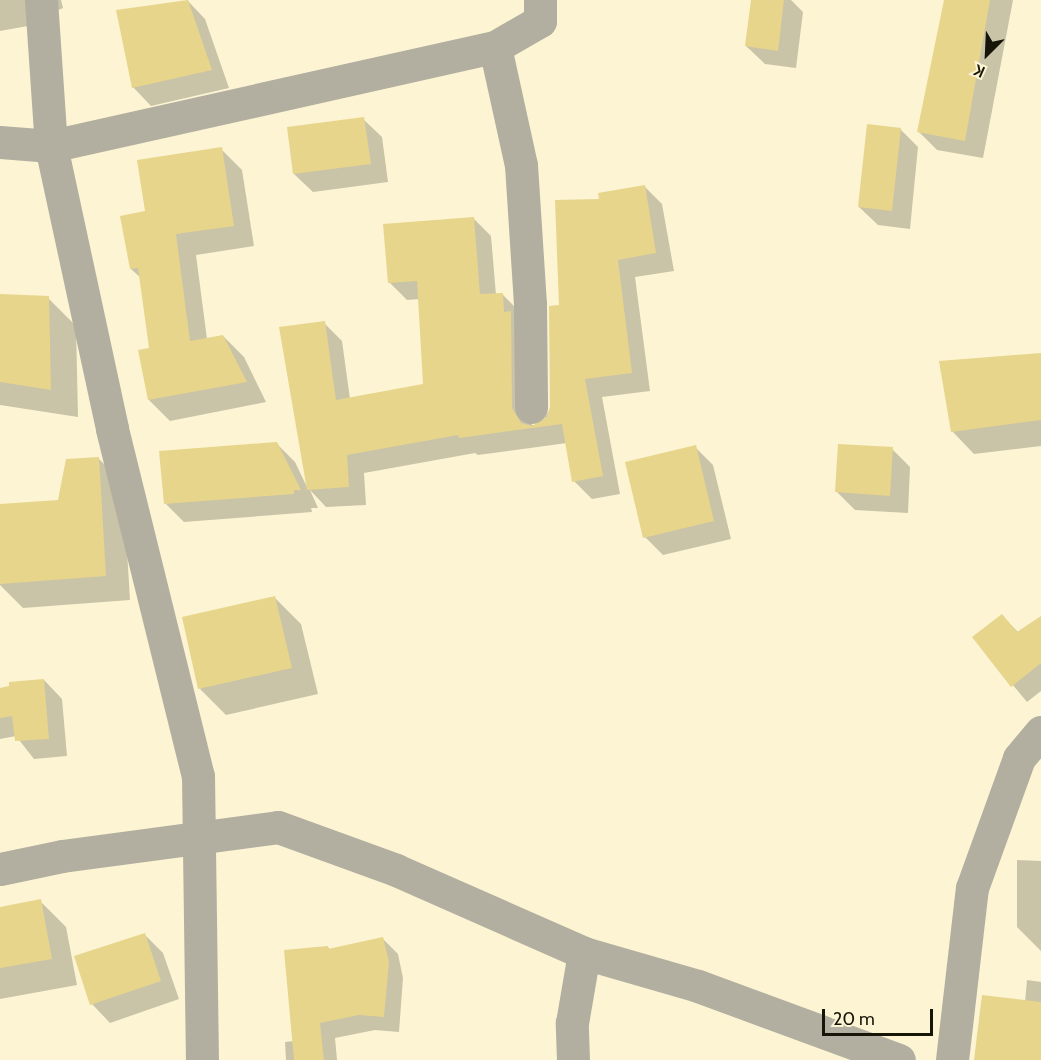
<!DOCTYPE html>
<style>
body{margin:0}
#map{position:relative;width:1041px;height:1060px;overflow:hidden;background:#fcf4d2;font-family:Cabin,sans-serif}
div>[style]{position:absolute}
.shadow>*{inset:0;background:#0003}
.building>*{inset:0;background:#e7d58b}
.minor>*{height:33px;margin:-16.5px;padding:0 16.5px;transform-origin:16.5px;border-radius:16.5px;background:#b2aea0}
span{translate:-50% -50%;white-space:nowrap;text-align:center;line-height:1.15;-webkit-text-stroke:5px #fcf4d2;paint-order:stroke}
.north{position:absolute;left:957px;top:24px;width:60px;height:60px;-webkit-text-stroke:4px #fcf4d2;paint-order:stroke;rotate:204deg;font-size:16px;font-weight:700;line-height:24px;text-align:center;color:#171408}
.north::after{content:'';display:block;margin:auto;width:21px;height:27px;background:#171408;clip-path:polygon(50% 0,100% 100%,50% 72%,0 100%)}
.scale{position:absolute;left:822px;top:1009px;width:111px;height:27px;box-sizing:border-box;border:3px solid #171408;border-top:0;padding-left:8px;font-size:18px;line-height:21px;white-space:nowrap;color:#171408;-webkit-text-stroke:4px #fcf4d2;paint-order:stroke}
</style>
<div id="map">
<div class="shadow">
<div style="clip-path:polygon(0 0,61px 0,63px 8px,56px 11px,50px 22px,0 31px)"></div>
<div style="clip-path:polygon(187px 0,205px 19px,229px 88px,151px 106px,133px 87px)"></div>
<div style="clip-path:polygon(752px 0,791px 0,803px 12px,796px 68px,765px 64px,746px 46px)"></div>
<div style="clip-path:polygon(945px 0,1013px 0,983px 158px,937px 150px,919px 132px)"></div>
<div style="clip-path:polygon(363px 119px,382px 137px,388px 182px,313px 192px,294px 174px)"></div>
<div style="clip-path:polygon(900px 129px,918px 147px,910px 229px,878px 225px,859px 207px)"></div>
<div style="clip-path:polygon(221px 149px,242px 170px,254px 246px,196px 255px,207px 339px,223px 336px,244px 357px,266px 402px,170px 421px,149px 400px,151px 349px,141px 278px,131px 269px,147px 213px)"></div>
<div style="clip-path:polygon(644px 186px,662px 204px,674px 271px,635px 277px,650px 391px,602px 397px,620px 494px,592px 499px,574px 481px,567px 443px,478px 455px,475px 453px,364px 473px,366px 505px,326px 507px,310px 490px,318px 508px,311px 508px,312px 512px,184px 522px,166px 504px,276px 443px,295px 462px,307px 487px,324px 323px,342px 341px,350px 399px,424px 385px,420px 299px,407px 300px,389px 282px,473px 218px,491px 236px,496px 295px,502px 294px,520px 312px,529px 331px,532px 425px,541px 425px,551px 407px,561px 306px,601px 200px)"></div>
<div style="clip-path:polygon(0 295px,48px 298px,76px 326px,78px 417px,0 405px)"></div>
<div style="clip-path:polygon(1041px 354px,1041px 446px,974px 454px,952px 431px)"></div>
<div style="clip-path:polygon(695px 447px,713px 465px,731px 539px,663px 555px,645px 537px)"></div>
<div style="clip-path:polygon(892px 449px,910px 467px,908px 513px,855px 510px,836px 491px)"></div>
<div style="clip-path:polygon(98px 458px,123px 483px,130px 600px,23px 608px,0 585px,0 505px,59px 501px)"></div>
<div style="clip-path:polygon(275px 598px,301px 624px,318px 694px,226px 715px,200px 689px)"></div>
<div style="clip-path:polygon(1002px 616px,1019px 633px,1041px 618px,1041px 691px,1027px 702px,974px 638px)"></div>
<div style="clip-path:polygon(44px 680px,62px 699px,67px 756px,34px 759px,16px 736px,0 739px,0 690px)"></div>
<div style="clip-path:polygon(1017px 860px,1041px 861px,1041px 951px,1017px 927px)"></div>
<div style="clip-path:polygon(40px 901px,66px 927px,77px 985px,0 999px,0 908px)"></div>
<div style="clip-path:polygon(145px 935px,163px 953px,179px 999px,110px 1023px,92px 1004px)"></div>
<div style="clip-path:polygon(382px 938px,398px 954px,403px 978px,399px 1032px,375px 1030px,335px 1038px,337px 1060px,286px 1060px,285px 1042px,294px 1041px,328px 947px,330px 950px)"></div>
<div style="clip-path:polygon(1027px 980px,1041px 982px,1041px 1060px,976px 1060px,1025px 1002px)"></div>
</div>
<div class="building">
<div style="clip-path:polygon(188px 0,212px 70px,132px 88px,116px 10px)"></div>
<div style="clip-path:polygon(751px 0,784px 0,778px 51px,745px 46px)"></div>
<div style="clip-path:polygon(944px 0,990px 0,965px 141px,917px 132px)"></div>
<div style="clip-path:polygon(364px 117px,371px 164px,293px 174px,287px 127px)"></div>
<div style="clip-path:polygon(867px 124px,901px 128px,892px 211px,858px 207px)"></div>
<div style="clip-path:polygon(222px 147px,234px 226px,176px 234px,190px 341px,223px 335px,247px 382px,148px 400px,138px 350px,149px 348px,138px 268px,130px 269px,120px 216px,145px 211px,137px 160px)"></div>
<div style="clip-path:polygon(645px 185px,656px 253px,618px 260px,632px 373px,585px 379px,603px 476px,572px 482px,562px 424px,459px 438px,458px 435px,347px 455px,349px 487px,307px 490px,279px 327px,325px 321px,336px 400px,423px 384px,417px 281px,388px 283px,383px 224px,474px 217px,480px 294px,503px 293px,504px 312px,511px 311px,512px 408px,521px 423px,532px 426px,547px 417px,550px 407px,549px 306px,559px 305px,555px 200px,599px 199px,598px 193px)"></div>
<div style="clip-path:polygon(0 294px,49px 296px,51px 390px,0 382px)"></div>
<div style="clip-path:polygon(1041px 353px,1041px 420px,951px 432px,939px 361px)"></div>
<div style="clip-path:polygon(277px 442px,301px 490px,294px 490px,294px 494px,164px 504px,159px 451px)"></div>
<div style="clip-path:polygon(838px 444px,893px 447px,890px 496px,835px 492px)"></div>
<div style="clip-path:polygon(696px 445px,714px 521px,643px 538px,625px 462px)"></div>
<div style="clip-path:polygon(99px 457px,106px 576px,0 584px,0 504px,58px 500px,66px 459px)"></div>
<div style="clip-path:polygon(275px 596px,292px 668px,198px 689px,182px 617px)"></div>
<div style="clip-path:polygon(1002px 614px,1017px 632px,1041px 616px,1041px 663px,1011px 687px,972px 637px)"></div>
<div style="clip-path:polygon(44px 679px,49px 739px,15px 741px,12px 716px,0 718px,0 688px,9px 686px,9px 682px)"></div>
<div style="clip-path:polygon(41px 899px,52px 959px,0 968px,0 907px)"></div>
<div style="clip-path:polygon(145px 933px,161px 981px,90px 1005px,74px 956px)"></div>
<div style="clip-path:polygon(383px 937px,389px 962px,384px 1017px,359px 1015px,320px 1023px,324px 1060px,294px 1060px,284px 950px,328px 946px,328px 949px)"></div>
<div style="clip-path:polygon(982px 995px,1041px 1002px,1041px 1060px,974px 1060px)"></div>
</div>
<div class="minor">
<div style="left:41px;top:0;width:146px;rotate:86.1deg"></div>
<div style="left:51px;top:146px;width:289px;rotate:77.8deg"></div>
<div style="left:112px;top:429px;width:357px;rotate:76.1deg"></div>
<div style="left:198px;top:776px;width:284px;rotate:89.2deg"></div>
<div style="left:495px;top:47px;width:121px;rotate:77.6deg"></div>
<div style="left:521px;top:165px;width:139px;rotate:86.3deg"></div>
<div style="left:530px;top:304px;width:103px;rotate:89.4deg"></div>
<div style="left:0;top:142px;width:51px;rotate:4.5deg"></div>
<div style="left:51px;top:146px;width:455px;rotate:-12.6deg"></div>
<div style="left:495px;top:47px;width:52px;rotate:-30deg"></div>
<div style="left:540px;top:21px;width:21px;rotate:-90deg"></div>
<div style="left:0;top:869px;width:63px;rotate:-11.8deg"></div>
<div style="left:62px;top:856px;width:218px;rotate:-7.6deg"></div>
<div style="left:278px;top:827px;width:126px;rotate:20deg"></div>
<div style="left:396px;top:870px;width:206px;rotate:23.8deg"></div>
<div style="left:584px;top:953px;width:119px;rotate:16.1deg"></div>
<div style="left:698px;top:986px;width:214px;rotate:20.2deg"></div>
<div style="left:573px;top:1060px;width:37px;rotate:-92deg"></div>
<div style="left:572px;top:1023px;width:71px;rotate:-80.3deg"></div>
<div style="left:952px;top:1060px;width:173px;rotate:-83.4deg"></div>
<div style="left:972px;top:888px;width:138px;rotate:-70.1deg"></div>
<div style="left:1019px;top:758px;width:34px;rotate:-50deg"></div>
</div>
<div class="north">K</div>
<div class="scale">20 m</div>
</div>
